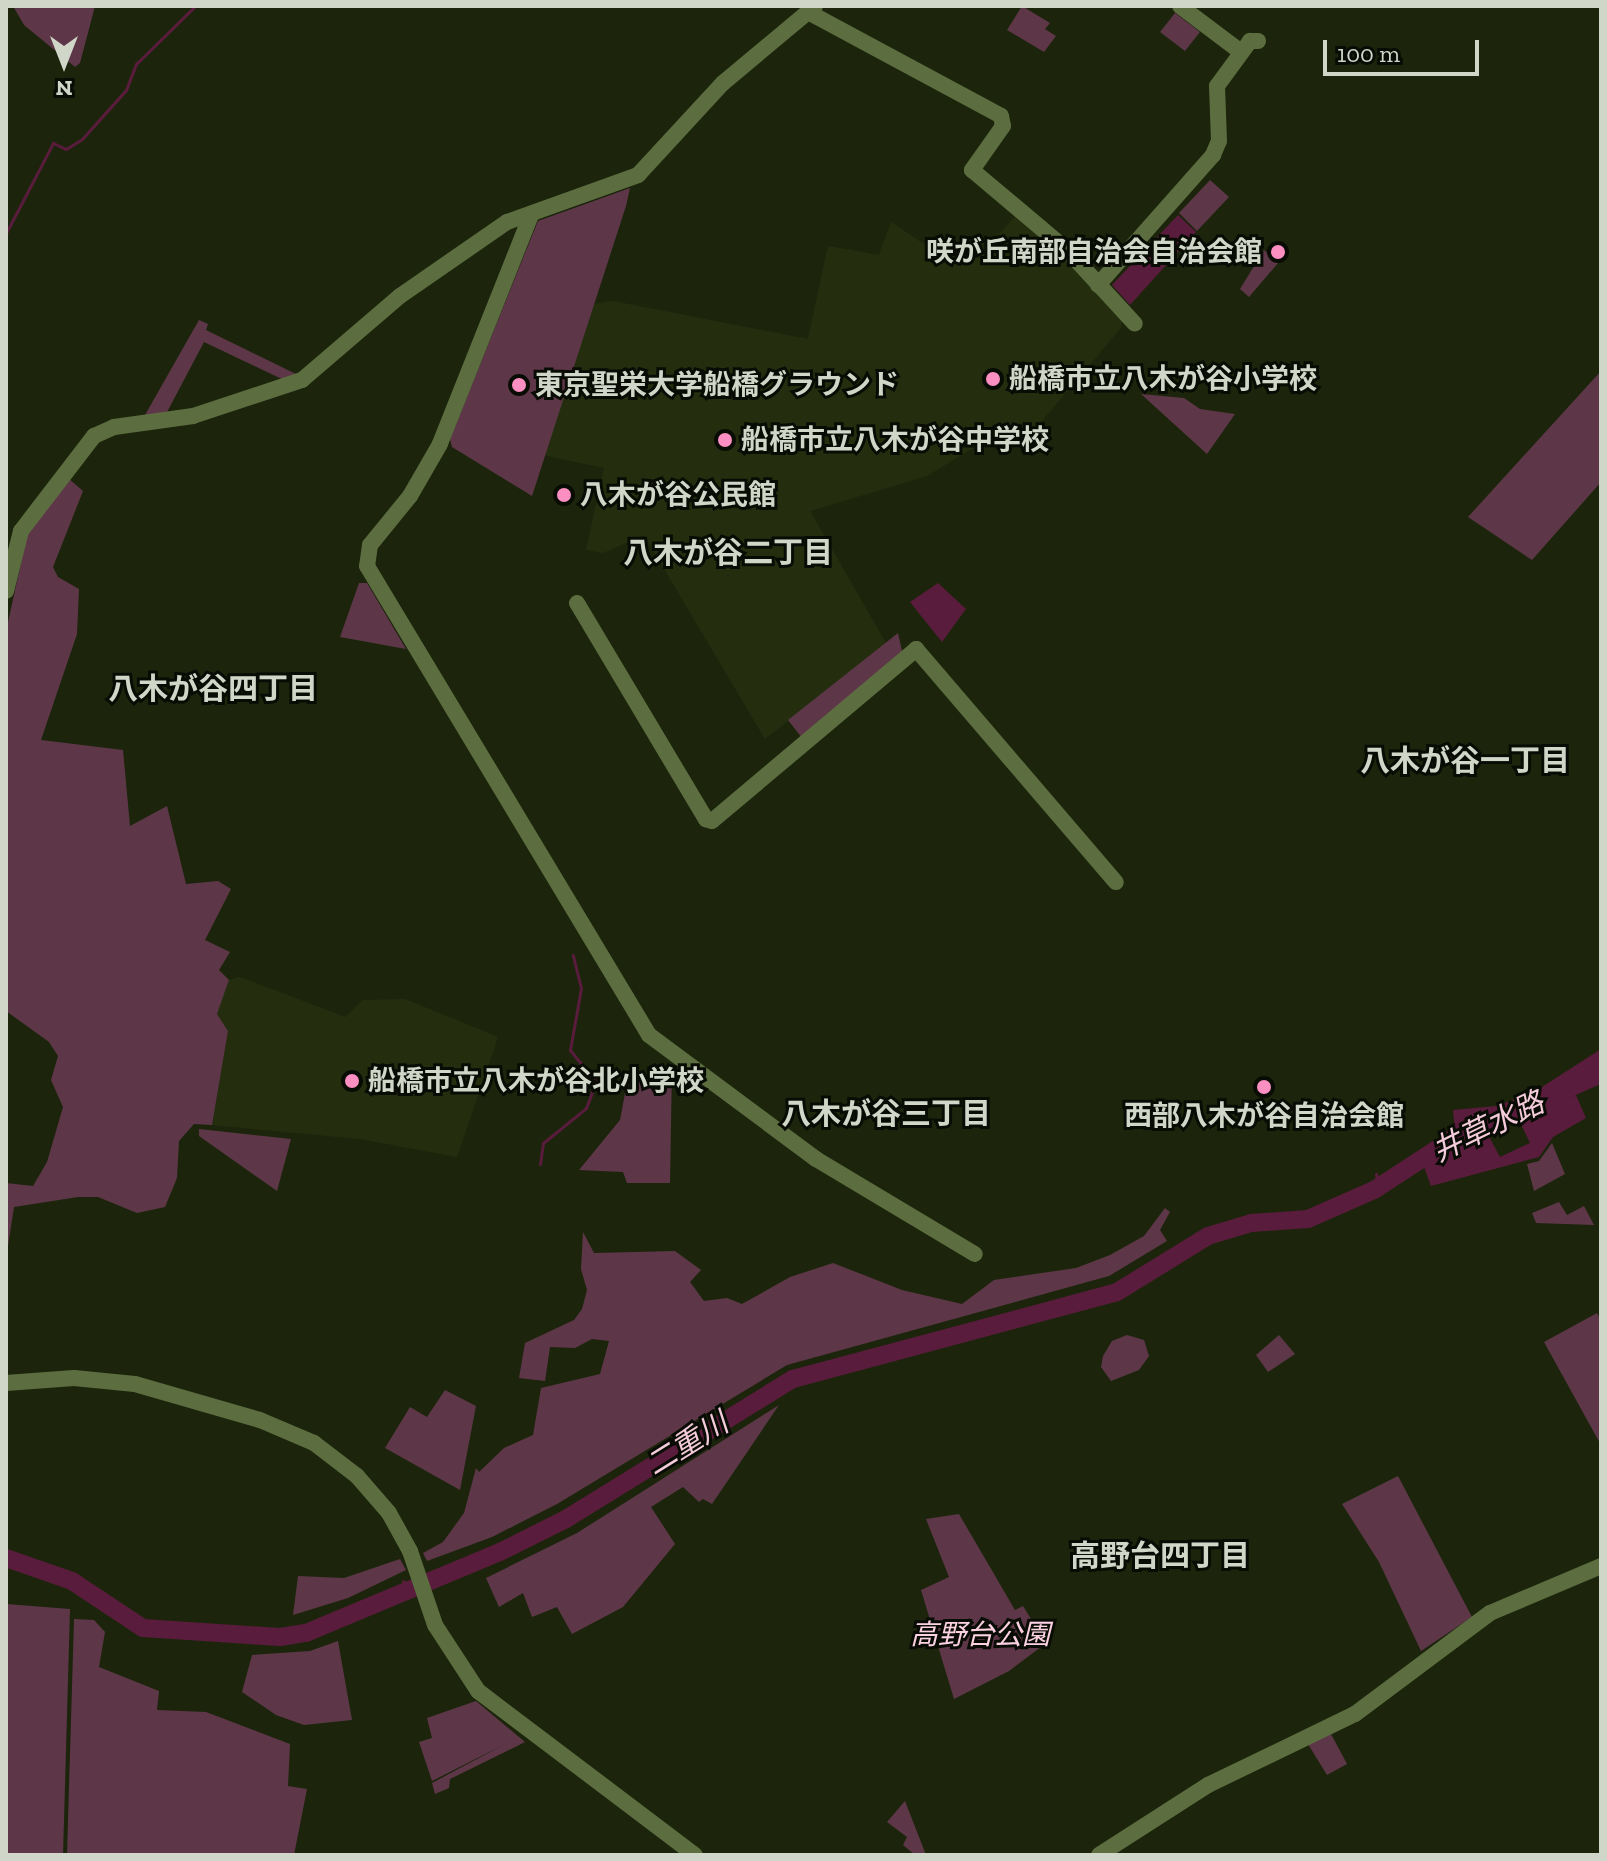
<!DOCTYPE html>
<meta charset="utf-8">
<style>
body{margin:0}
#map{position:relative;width:1607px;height:1861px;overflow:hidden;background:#1c250c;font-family:"Zilla Slab","Noto Sans JP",serif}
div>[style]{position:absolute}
.built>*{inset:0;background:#242e0f}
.green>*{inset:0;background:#5d3748}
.water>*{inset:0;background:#5a1c3c}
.stream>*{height:3px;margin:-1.5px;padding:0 1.5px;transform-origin:1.5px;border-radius:1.5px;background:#5a1c3c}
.river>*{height:18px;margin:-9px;padding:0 9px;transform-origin:9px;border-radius:9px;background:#5a1c3c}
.minor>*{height:16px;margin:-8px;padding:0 8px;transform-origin:8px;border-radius:8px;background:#5c6e40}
.dots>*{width:22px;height:22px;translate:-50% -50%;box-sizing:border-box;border:4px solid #080c04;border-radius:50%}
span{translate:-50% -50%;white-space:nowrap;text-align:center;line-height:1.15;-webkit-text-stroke:6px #080c04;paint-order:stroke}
.poi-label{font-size:28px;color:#d0d7c8;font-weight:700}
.right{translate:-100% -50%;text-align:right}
.left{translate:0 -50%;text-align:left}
.park-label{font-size:28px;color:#fcd2e3;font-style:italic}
.neighbourhood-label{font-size:30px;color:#d0d7c8;font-weight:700}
.water-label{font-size:30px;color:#f4cbdb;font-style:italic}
.frame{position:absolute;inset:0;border:8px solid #d0d7c8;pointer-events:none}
.north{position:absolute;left:24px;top:24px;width:80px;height:80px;-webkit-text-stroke:6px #080c04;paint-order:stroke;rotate:180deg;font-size:22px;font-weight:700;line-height:32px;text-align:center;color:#d0d7c8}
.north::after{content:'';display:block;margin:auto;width:28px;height:36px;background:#d0d7c8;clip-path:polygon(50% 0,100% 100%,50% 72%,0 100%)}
.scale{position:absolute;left:1323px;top:40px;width:156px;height:36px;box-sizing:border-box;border:4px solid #d0d7c8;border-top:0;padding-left:10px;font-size:24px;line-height:28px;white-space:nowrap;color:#d0d7c8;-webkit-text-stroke:6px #080c04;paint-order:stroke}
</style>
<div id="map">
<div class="built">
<div style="clip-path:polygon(1017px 214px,1065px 255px,1122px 320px,1121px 328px,1030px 435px,1014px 423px,927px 476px,810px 511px,886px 643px,765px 739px,644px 535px,603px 553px,586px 550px,604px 468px,543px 455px,587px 305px,613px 301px,808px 339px,828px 246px,879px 255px,891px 222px,951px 262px,962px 246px,978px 258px)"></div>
<div style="clip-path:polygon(240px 977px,345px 1017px,363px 1000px,405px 999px,498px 1037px,457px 1157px,360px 1139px,212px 1125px,228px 1031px,217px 1014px,229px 980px)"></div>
</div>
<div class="green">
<div style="clip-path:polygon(13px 6px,95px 6px,80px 63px,75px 67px,24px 25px)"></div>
<div style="clip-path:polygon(1022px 6px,1050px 23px,1045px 29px,1056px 36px,1044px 52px,1007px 30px)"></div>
<div style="clip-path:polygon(1175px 13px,1200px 32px,1185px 51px,1160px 32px)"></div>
<div style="clip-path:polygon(1210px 180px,1229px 197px,1197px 231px,1179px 213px)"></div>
<div style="clip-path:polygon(630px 188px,626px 206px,532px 496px,452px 447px,450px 439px,538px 221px)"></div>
<div style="clip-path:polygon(1264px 250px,1278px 263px,1249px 297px,1240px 289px)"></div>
<div style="clip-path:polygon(199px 320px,208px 324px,206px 330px,298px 375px,286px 381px,204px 342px,166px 414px,145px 415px)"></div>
<div style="clip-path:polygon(1601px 371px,1601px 482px,1532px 560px,1468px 517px)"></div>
<div style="clip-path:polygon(1141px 394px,1184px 398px,1200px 409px,1235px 414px,1207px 454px)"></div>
<div style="clip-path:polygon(68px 478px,83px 491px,53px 567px,58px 577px,79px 589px,77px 634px,41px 740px,123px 750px,130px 826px,167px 806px,186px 884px,218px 881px,231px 889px,205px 940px,230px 952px,219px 970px,229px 980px,217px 1014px,228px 1031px,212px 1125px,194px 1124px,179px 1141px,177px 1178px,165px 1207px,137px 1213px,98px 1197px,78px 1197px,14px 1207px,6px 1259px,6px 1183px,33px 1186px,47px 1162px,63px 1107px,51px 1080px,58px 1056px,49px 1042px,6px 1011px,6px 631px,27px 536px)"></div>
<div style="clip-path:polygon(359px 583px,367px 583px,406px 649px,340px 637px)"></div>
<div style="clip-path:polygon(898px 633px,902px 651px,802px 738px,788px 720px)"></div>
<div style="clip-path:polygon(672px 1065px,670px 1183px,627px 1183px,623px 1172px,579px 1170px,620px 1120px,626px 1088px)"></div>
<div style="clip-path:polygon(199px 1129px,291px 1139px,277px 1191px,199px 1136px)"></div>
<div style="clip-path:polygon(1552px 1143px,1565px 1174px,1534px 1191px,1527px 1164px,1539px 1161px)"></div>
<div style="clip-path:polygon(1559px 1202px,1567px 1215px,1584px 1206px,1594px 1225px,1536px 1223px,1532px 1213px)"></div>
<div style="clip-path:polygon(1165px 1208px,1170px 1212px,1160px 1230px,1167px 1241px,1109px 1276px,787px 1365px,557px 1504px,492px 1537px,427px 1561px,423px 1553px,443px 1542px,464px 1513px,476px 1468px,479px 1472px,504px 1448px,533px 1435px,541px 1388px,600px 1374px,609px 1341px,592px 1339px,575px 1348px,550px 1347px,545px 1381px,519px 1378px,525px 1343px,574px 1320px,582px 1309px,587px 1290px,581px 1269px,583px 1232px,594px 1253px,675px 1251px,701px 1270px,690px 1282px,704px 1301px,727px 1298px,742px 1304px,790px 1277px,833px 1263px,902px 1290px,962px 1304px,994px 1280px,1076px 1268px,1110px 1255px,1144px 1236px)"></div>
<div style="clip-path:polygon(1597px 1313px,1601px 1321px,1601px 1445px,1544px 1342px)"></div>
<div style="clip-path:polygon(1127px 1335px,1144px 1340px,1149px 1356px,1139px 1370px,1111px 1381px,1101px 1367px,1103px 1356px,1112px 1341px)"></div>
<div style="clip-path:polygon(1279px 1335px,1295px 1354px,1268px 1372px,1256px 1355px)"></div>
<div style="clip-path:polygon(445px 1390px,476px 1406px,460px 1490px,385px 1448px,410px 1407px,427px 1417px)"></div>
<div style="clip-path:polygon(779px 1405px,712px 1504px,703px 1499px,699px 1502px,683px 1487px,651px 1507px,675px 1544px,623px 1607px,572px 1634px,557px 1607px,532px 1617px,523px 1593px,499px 1607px,486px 1578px,577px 1533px)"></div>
<div style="clip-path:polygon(1398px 1476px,1472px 1617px,1421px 1651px,1379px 1562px,1342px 1504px)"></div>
<div style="clip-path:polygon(959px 1514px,1015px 1610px,1023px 1606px,1046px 1643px,1009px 1671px,954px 1699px,921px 1590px,949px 1577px,926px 1519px)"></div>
<div style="clip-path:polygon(400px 1559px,406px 1570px,348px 1598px,293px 1615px,298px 1576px,344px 1578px)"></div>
<div style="clip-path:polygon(6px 1604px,70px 1609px,63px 1855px,6px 1855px)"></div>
<div style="clip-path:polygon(74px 1619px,94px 1620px,105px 1632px,99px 1667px,159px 1691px,157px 1710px,206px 1712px,290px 1744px,288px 1786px,307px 1789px,294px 1855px,67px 1855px)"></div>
<div style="clip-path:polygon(338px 1641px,352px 1720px,304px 1725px,276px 1715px,242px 1692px,252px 1655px,310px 1651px)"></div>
<div style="clip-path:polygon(476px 1701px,525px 1742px,450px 1779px,449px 1788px,435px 1794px,432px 1783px,505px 1744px,432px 1781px,419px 1742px,432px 1738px,427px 1718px)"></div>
<div style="clip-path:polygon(1331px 1734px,1347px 1764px,1327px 1775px,1308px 1744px)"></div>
<div style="clip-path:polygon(905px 1801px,926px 1855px,915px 1855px,903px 1845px,907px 1837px,887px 1822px)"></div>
</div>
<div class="water">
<div style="clip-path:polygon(1178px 215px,1196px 232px,1130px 305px,1112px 285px)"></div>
<div style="clip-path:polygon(938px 583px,966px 609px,942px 642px,910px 602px)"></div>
<div style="clip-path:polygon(1601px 1049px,1601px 1066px,1591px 1073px,1455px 1131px,1453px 1110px,1496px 1106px,1531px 1094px)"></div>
<div style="clip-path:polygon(1576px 1095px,1586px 1118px,1553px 1137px,1539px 1157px,1431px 1186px,1424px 1167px,1453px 1147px,1486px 1131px,1500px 1157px,1530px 1143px,1518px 1118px)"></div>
</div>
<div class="stream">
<div style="left:6px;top:233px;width:102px;rotate:-62.4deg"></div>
<div style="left:53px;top:143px;width:14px;rotate:25deg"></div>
<div style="left:66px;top:149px;width:19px;rotate:-32deg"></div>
<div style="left:82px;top:139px;width:66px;rotate:-48.1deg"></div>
<div style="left:126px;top:90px;width:28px;rotate:-69deg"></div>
<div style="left:136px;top:64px;width:83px;rotate:-44.5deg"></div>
<div style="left:540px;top:1164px;width:21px;rotate:-82deg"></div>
<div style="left:543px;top:1143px;width:55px;rotate:-39.1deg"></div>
<div style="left:586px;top:1108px;width:28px;rotate:-69deg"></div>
<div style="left:596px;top:1082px;width:41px;rotate:-129.1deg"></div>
<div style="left:570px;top:1050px;width:63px;rotate:-79.9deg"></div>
<div style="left:581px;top:988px;width:34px;rotate:-104deg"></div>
<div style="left:1376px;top:1174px;width:13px;rotate:81deg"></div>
<div style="left:403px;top:1581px;width:11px;rotate:63deg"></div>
</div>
<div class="river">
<div style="left:6px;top:1558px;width:70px;rotate:19.2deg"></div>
<div style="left:72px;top:1581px;width:85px;rotate:33.5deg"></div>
<div style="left:143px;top:1628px;width:137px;rotate:3.8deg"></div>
<div style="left:280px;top:1637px;width:26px;rotate:-9deg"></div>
<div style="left:306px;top:1633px;width:210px;rotate:-22.7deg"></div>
<div style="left:500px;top:1552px;width:74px;rotate:-26.6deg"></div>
<div style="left:566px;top:1519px;width:267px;rotate:-31.7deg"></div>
<div style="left:793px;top:1379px;width:335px;rotate:-15deg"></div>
<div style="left:1117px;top:1292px;width:107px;rotate:-31.6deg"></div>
<div style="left:1208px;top:1236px;width:45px;rotate:-16.8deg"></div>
<div style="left:1251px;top:1223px;width:57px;rotate:-4deg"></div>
<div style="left:1308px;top:1219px;width:72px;rotate:-23.7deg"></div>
<div style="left:1374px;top:1190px;width:92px;rotate:-33deg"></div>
<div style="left:1451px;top:1140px;width:164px;rotate:-23.7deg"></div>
</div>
<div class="minor">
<div style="left:1180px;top:6px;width:76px;rotate:37deg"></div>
<div style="left:808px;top:12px;width:219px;rotate:28.3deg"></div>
<div style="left:1001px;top:116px;width:10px;rotate:79deg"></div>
<div style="left:1003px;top:126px;width:54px;rotate:125.2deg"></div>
<div style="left:972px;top:170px;width:124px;rotate:40.1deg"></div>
<div style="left:1067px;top:250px;width:100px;rotate:47.4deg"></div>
<div style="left:531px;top:215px;width:246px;rotate:111.7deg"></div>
<div style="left:440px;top:444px;width:60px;rotate:120deg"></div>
<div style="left:410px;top:496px;width:63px;rotate:129.2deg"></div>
<div style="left:370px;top:545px;width:21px;rotate:98deg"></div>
<div style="left:367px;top:566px;width:547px;rotate:58.98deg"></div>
<div style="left:649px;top:1035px;width:208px;rotate:36.6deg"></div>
<div style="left:816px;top:1159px;width:185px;rotate:30.9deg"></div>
<div style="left:1098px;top:285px;width:174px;rotate:-48.5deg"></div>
<div style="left:1213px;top:155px;width:15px;rotate:-67deg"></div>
<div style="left:1219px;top:141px;width:55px;rotate:-92.1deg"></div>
<div style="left:1217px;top:86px;width:56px;rotate:-53.7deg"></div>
<div style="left:1250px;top:41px;width:8px"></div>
<div style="left:6px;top:591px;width:62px;rotate:-76deg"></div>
<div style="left:21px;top:531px;width:120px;rotate:-52.5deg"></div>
<div style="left:94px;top:436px;width:22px;rotate:-24deg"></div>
<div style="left:114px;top:427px;width:80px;rotate:-7.9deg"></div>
<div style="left:193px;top:416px;width:115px;rotate:-18.3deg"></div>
<div style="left:302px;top:380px;width:129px;rotate:-40.6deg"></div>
<div style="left:400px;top:296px;width:130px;rotate:-34.7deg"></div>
<div style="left:507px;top:222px;width:139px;rotate:-19.7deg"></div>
<div style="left:638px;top:175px;width:125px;rotate:-47.3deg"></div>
<div style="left:723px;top:83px;width:120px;rotate:-39.9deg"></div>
<div style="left:577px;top:603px;width:252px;rotate:59.2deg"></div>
<div style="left:706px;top:819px;width:6px;rotate:18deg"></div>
<div style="left:712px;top:821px;width:267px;rotate:-40.1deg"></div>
<div style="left:916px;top:649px;width:307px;rotate:49.4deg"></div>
<div style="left:6px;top:1383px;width:68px;rotate:-4.2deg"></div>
<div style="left:74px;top:1378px;width:61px;rotate:5.6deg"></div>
<div style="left:135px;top:1384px;width:130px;rotate:16.1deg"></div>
<div style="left:260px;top:1420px;width:59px;rotate:23.1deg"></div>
<div style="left:314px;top:1443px;width:54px;rotate:37.5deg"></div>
<div style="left:357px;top:1476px;width:49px;rotate:49.1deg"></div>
<div style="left:389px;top:1513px;width:43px;rotate:61.1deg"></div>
<div style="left:410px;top:1551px;width:78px;rotate:71.3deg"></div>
<div style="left:435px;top:1625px;width:79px;rotate:56.9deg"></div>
<div style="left:478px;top:1691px;width:272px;rotate:37.1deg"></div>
<div style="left:1099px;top:1855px;width:130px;rotate:-32.7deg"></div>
<div style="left:1208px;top:1785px;width:163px;rotate:-25.8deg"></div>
<div style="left:1355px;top:1714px;width:169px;rotate:-36.8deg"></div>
<div style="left:1490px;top:1613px;width:121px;rotate:-22.9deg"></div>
</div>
<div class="dots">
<div style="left:1278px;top:252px;background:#fc8fc1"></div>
<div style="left:993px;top:379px;background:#fc8fc1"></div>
<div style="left:519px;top:385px;background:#fc8fc1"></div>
<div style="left:725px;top:440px;background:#fc8fc1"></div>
<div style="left:564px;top:495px;background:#fc8fc1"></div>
<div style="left:352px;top:1081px;background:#fc8fc1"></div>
<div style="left:1264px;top:1087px;background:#fc8fc1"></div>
</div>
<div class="poi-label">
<span class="right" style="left:1262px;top:252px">咲が丘南部自治会自治会館</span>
<span class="left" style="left:1009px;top:379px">船橋市立八木が谷小学校</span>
<span class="left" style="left:535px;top:385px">東京聖栄大学船橋グラウンド</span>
<span class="left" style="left:741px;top:440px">船橋市立八木が谷中学校</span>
<span class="left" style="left:580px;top:495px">八木が谷公民館</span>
<span class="left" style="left:368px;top:1081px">船橋市立八木が谷北小学校</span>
<span style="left:1264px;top:1116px">西部八木が谷自治会館</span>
</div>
<div class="park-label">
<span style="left:980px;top:1635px">高野台公園</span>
</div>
<div class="neighbourhood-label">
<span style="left:728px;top:553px">八木が谷二丁目</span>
<span style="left:213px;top:689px">八木が谷四丁目</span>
<span style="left:1465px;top:761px">八木が谷一丁目</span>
<span style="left:886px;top:1114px">八木が谷三丁目</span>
<span style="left:1160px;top:1556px">高野台四丁目</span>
</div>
<div class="water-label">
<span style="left:1488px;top:1127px;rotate:-26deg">井草水路</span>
<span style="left:687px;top:1444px;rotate:-32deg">二重川</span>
</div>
<div class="frame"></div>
<div class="north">N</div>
<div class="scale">100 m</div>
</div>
